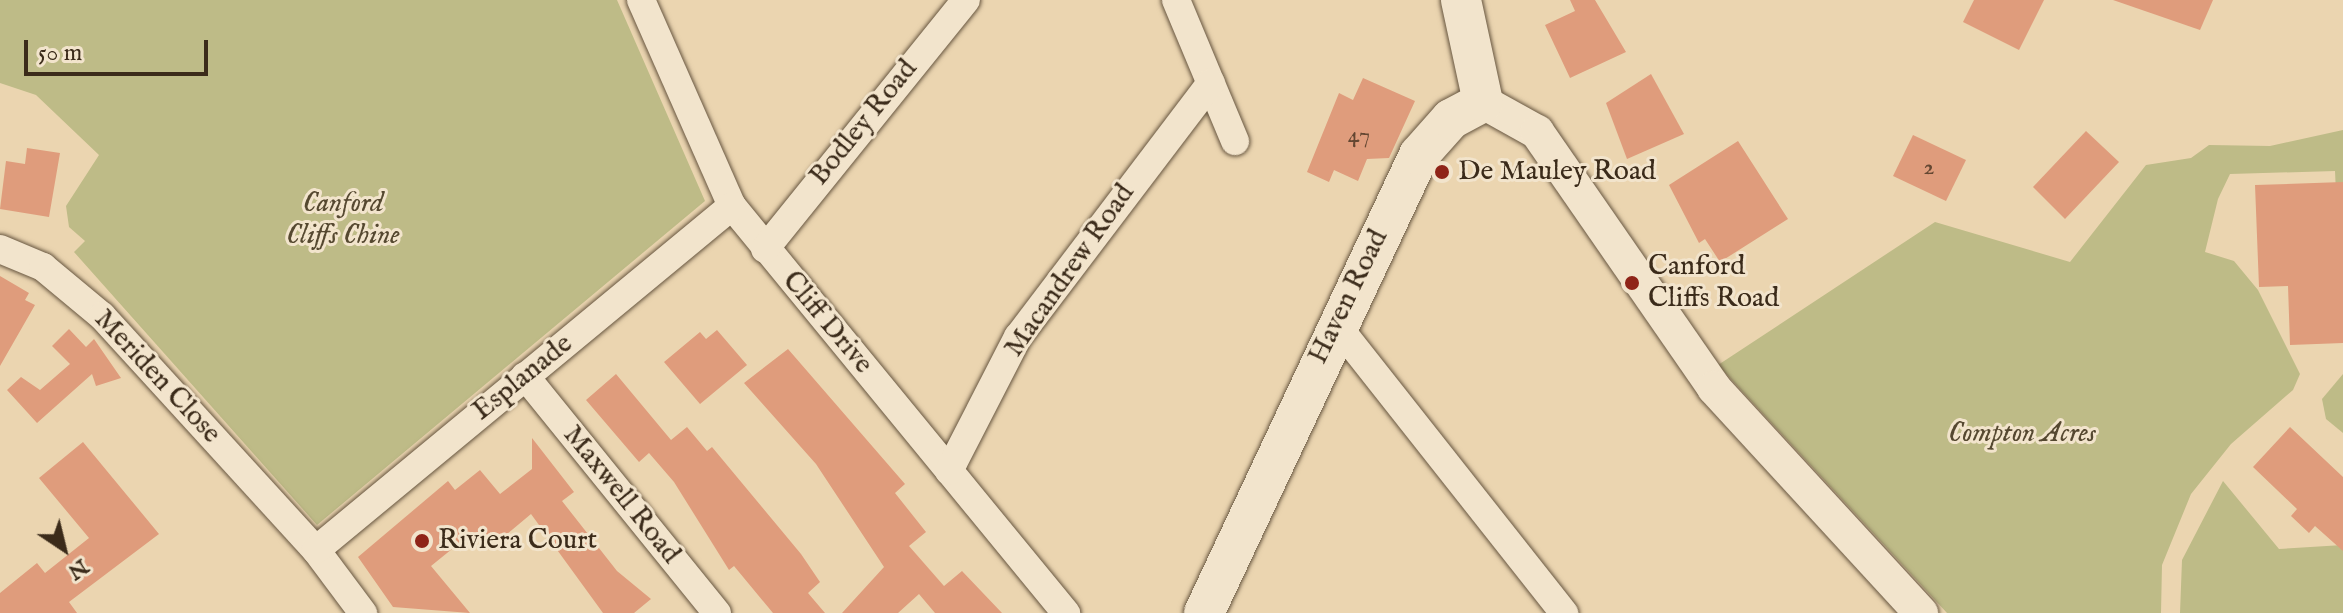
<!DOCTYPE html>
<style>
body{margin:0}
#map{position:relative;width:2343px;height:613px;overflow:hidden;background:#ebd5b0;font-family:"IM FELL English",serif}
div>[style]{position:absolute}
.green>*{inset:0;background:#bebb87}
.building>*{inset:0;background:#df9c7c}
.roads{filter:drop-shadow(0 0 2px #675640) drop-shadow(0 0 2px #675640)}
.minor>*{height:28px;margin:-14px;padding:0 14px;transform-origin:14px;border-radius:14px;background:#f2e4cc}
.tertiary>*{height:34px;margin:-17px;padding:0 17px;transform-origin:17px;border-radius:17px;background:#f2e4cc}
.secondary>*{height:40px;margin:-20px;padding:0 20px;transform-origin:20px;border-radius:20px;background:#f2e4cc}
.dots>*{width:22px;height:22px;translate:-50% -50%;box-sizing:border-box;border:4px solid #f2e4cc;border-radius:50%}
span{translate:-50% -50%;white-space:nowrap;text-align:center;line-height:1.15;-webkit-text-stroke:6px #f2e4cc;paint-order:stroke}
.number-label{font-size:24px;color:#644732}
.number-label span{-webkit-text-stroke-width:0}
.street-label{font-size:28px;color:#3b2b1a}
.poi-label{font-size:28px;color:#3b2b1a}
.left{translate:0 -50%;text-align:left}
.park-label{font-size:28px;color:#554830;font-style:italic}
.north{position:absolute;left:24px;top:509px;width:80px;height:80px;-webkit-text-stroke:6px #f2e4cc;paint-order:stroke;rotate:145deg;font-size:22px;font-weight:700;line-height:32px;text-align:center;color:#3b2b1a}
.north::after{content:'';display:block;margin:auto;width:28px;height:36px;background:#3b2b1a;clip-path:polygon(50% 0,100% 100%,50% 72%,0 100%)}
.scale{position:absolute;left:24px;top:40px;width:184px;height:36px;box-sizing:border-box;border:4px solid #3b2b1a;border-top:0;padding-left:10px;font-size:24px;line-height:28px;white-space:nowrap;color:#3b2b1a;-webkit-text-stroke:6px #f2e4cc;paint-order:stroke}
</style>
<div id="map">
<div class="green">
<div style="clip-path:polygon(0 0,617px 0,705px 201px,317px 525px,74px 252px,85px 241px,69px 227px,66px 206px,99px 155px,36px 95px,0 83px)"></div>
<div style="clip-path:polygon(2343px 130px,2343px 192px,2336px 193px,2335px 171px,2230px 174px,2218px 199px,2205px 252px,2234px 261px,2258px 290px,2300px 374px,2293px 390px,2231px 444px,2191px 494px,2162px 565px,2161px 613px,1947px 613px,1718px 365px,1935px 222px,2070px 262px,2146px 165px,2191px 158px,2209px 145px,2270px 146px)"></div>
<div style="clip-path:polygon(2343px 374px,2343px 433px,2326px 419px,2322px 399px)"></div>
<div style="clip-path:polygon(2223px 481px,2279px 549px,2343px 545px,2343px 613px,2180px 613px,2182px 560px)"></div>
</div>
<div class="building">
<div style="clip-path:polygon(1570px 0,1595px 0,1626px 52px,1570px 78px,1545px 25px,1575px 11px)"></div>
<div style="clip-path:polygon(1974px 0,2044px 0,2019px 50px,1963px 22px)"></div>
<div style="clip-path:polygon(2113px 0,2213px 0,2200px 30px)"></div>
<div style="clip-path:polygon(1651px 74px,1684px 134px,1627px 159px,1606px 103px)"></div>
<div style="clip-path:polygon(1363px 78px,1415px 101px,1389px 158px,1367px 159px,1358px 181px,1334px 170px,1329px 182px,1307px 172px,1339px 93px,1353px 100px)"></div>
<div style="clip-path:polygon(2086px 131px,2119px 162px,2065px 219px,2033px 187px)"></div>
<div style="clip-path:polygon(1913px 135px,1966px 160px,1946px 201px,1893px 176px)"></div>
<div style="clip-path:polygon(1738px 141px,1788px 219px,1720px 262px,1705px 239px,1699px 243px,1669px 185px)"></div>
<div style="clip-path:polygon(27px 148px,60px 153px,49px 217px,0 209px,6px 161px,25px 164px)"></div>
<div style="clip-path:polygon(2343px 182px,2343px 343px,2290px 345px,2288px 286px,2259px 287px,2255px 185px)"></div>
<div style="clip-path:polygon(0 276px,29px 293px,25px 300px,35px 305px,0 366px)"></div>
<div style="clip-path:polygon(69px 329px,86px 347px,94px 339px,121px 378px,96px 386px,92px 374px,37px 423px,7px 390px,21px 377px,40px 390px,70px 364px,52px 346px)"></div>
<div style="clip-path:polygon(717px 330px,747px 365px,700px 404px,664px 362px,700px 332px,706px 339px)"></div>
<div style="clip-path:polygon(788px 349px,905px 484px,895px 493px,926px 532px,909px 546px,944px 586px,962px 571px,1002px 613px,935px 613px,919px 594px,898px 613px,842px 613px,884px 567px,816px 464px,744px 383px)"></div>
<div style="clip-path:polygon(616px 374px,671px 440px,687px 427px,707px 451px,712px 447px,801px 554px,820px 582px,808px 593px,825px 613px,773px 613px,734px 566px,729px 570px,674px 482px,649px 453px,639px 462px,586px 400px)"></div>
<div style="clip-path:polygon(2290px 427px,2343px 477px,2343px 551px,2315px 526px,2309px 533px,2291px 516px,2297px 509px,2253px 467px)"></div>
<div style="clip-path:polygon(532px 438px,574px 492px,562px 501px,617px 571px,651px 599px,634px 613px,603px 613px,531px 514px,488px 550px,473px 532px,431px 566px,470px 613px,393px 607px,358px 557px,448px 481px,455px 490px,480px 470px,500px 494px,532px 469px)"></div>
<div style="clip-path:polygon(83px 442px,159px 534px,69px 602px,77px 613px,0 613px,0 593px,37px 563px,45px 573px,89px 538px,39px 478px)"></div>
</div>
<div class="roads">
<div class="minor">
<div style="left:641px;top:0;width:225px;rotate:66.2deg"></div>
<div style="left:732px;top:206px;width:527px;rotate:50.63deg"></div>
<div style="left:1176px;top:0;width:153px;rotate:67.3deg"></div>
<div style="left:0;top:249px;width:47px;rotate:22.7deg"></div>
<div style="left:43px;top:267px;width:77px;rotate:39.7deg"></div>
<div style="left:102px;top:316px;width:317px;rotate:47.6deg"></div>
<div style="left:316px;top:550px;width:79px;rotate:53.3deg"></div>
<div style="left:765px;top:249px;width:320px;rotate:-51.1deg"></div>
<div style="left:1335px;top:323px;width:370px;rotate:51.7deg"></div>
<div style="left:525px;top:376px;width:305px;rotate:51deg"></div>
<div style="left:949px;top:471px;width:151px;rotate:-62.8deg"></div>
<div style="left:1018px;top:337px;width:319px;rotate:-52.8deg"></div>
<div style="left:316px;top:550px;width:540px;rotate:-39.59deg"></div>
</div>
<div class="tertiary">
<div style="left:1483px;top:102px;width:62px;rotate:29.1deg"></div>
<div style="left:1537px;top:132px;width:311px;rotate:55.3deg"></div>
<div style="left:1714px;top:388px;width:306px;rotate:47.4deg"></div>
</div>
<div class="secondary">
<div style="left:1204px;top:613px;width:506px;rotate:-64.85deg"></div>
<div style="left:1419px;top:155px;width:48px;rotate:-48.4deg"></div>
<div style="left:1451px;top:119px;width:36px;rotate:-28deg"></div>
<div style="left:1483px;top:102px;width:104px;rotate:-102.2deg"></div>
</div>
</div>
<div class="dots">
<div style="left:1442px;top:172px;background:#8f2418"></div>
<div style="left:1632px;top:283px;background:#8f2418"></div>
<div style="left:422px;top:541px;background:#8f2418"></div>
</div>
<div class="number-label">
<span style="left:1359px;top:136px">47</span>
<span style="left:1929px;top:168px">2</span>
</div>
<div class="street-label">
<span style="left:864px;top:123px;rotate:-51deg">Bodley Road</span>
<span style="left:1070px;top:271px;rotate:-55deg">Macandrew Road</span>
<span style="left:1349px;top:297px;rotate:-64deg">Haven Road</span>
<span style="left:827px;top:323px;rotate:50deg">Cliff Drive</span>
<span style="left:157px;top:377px;rotate:47deg">Meriden Close</span>
<span style="left:523px;top:378px;rotate:-39deg">Esplanade</span>
<span style="left:621px;top:495px;rotate:51deg">Maxwell Road</span>
</div>
<div class="poi-label">
<span class="left" style="left:1458px;top:172px">De Mauley Road</span>
<span class="left" style="left:1648px;top:283px">Canford<br>Cliffs Road</span>
<span class="left" style="left:438px;top:541px">Riviera Court</span>
</div>
<div class="park-label">
<span style="left:343px;top:220px">Canford<br>Cliffs Chine</span>
<span style="left:2022px;top:434px">Compton Acres</span>
</div>
<div class="north">N</div>
<div class="scale">50 m</div>
</div>
